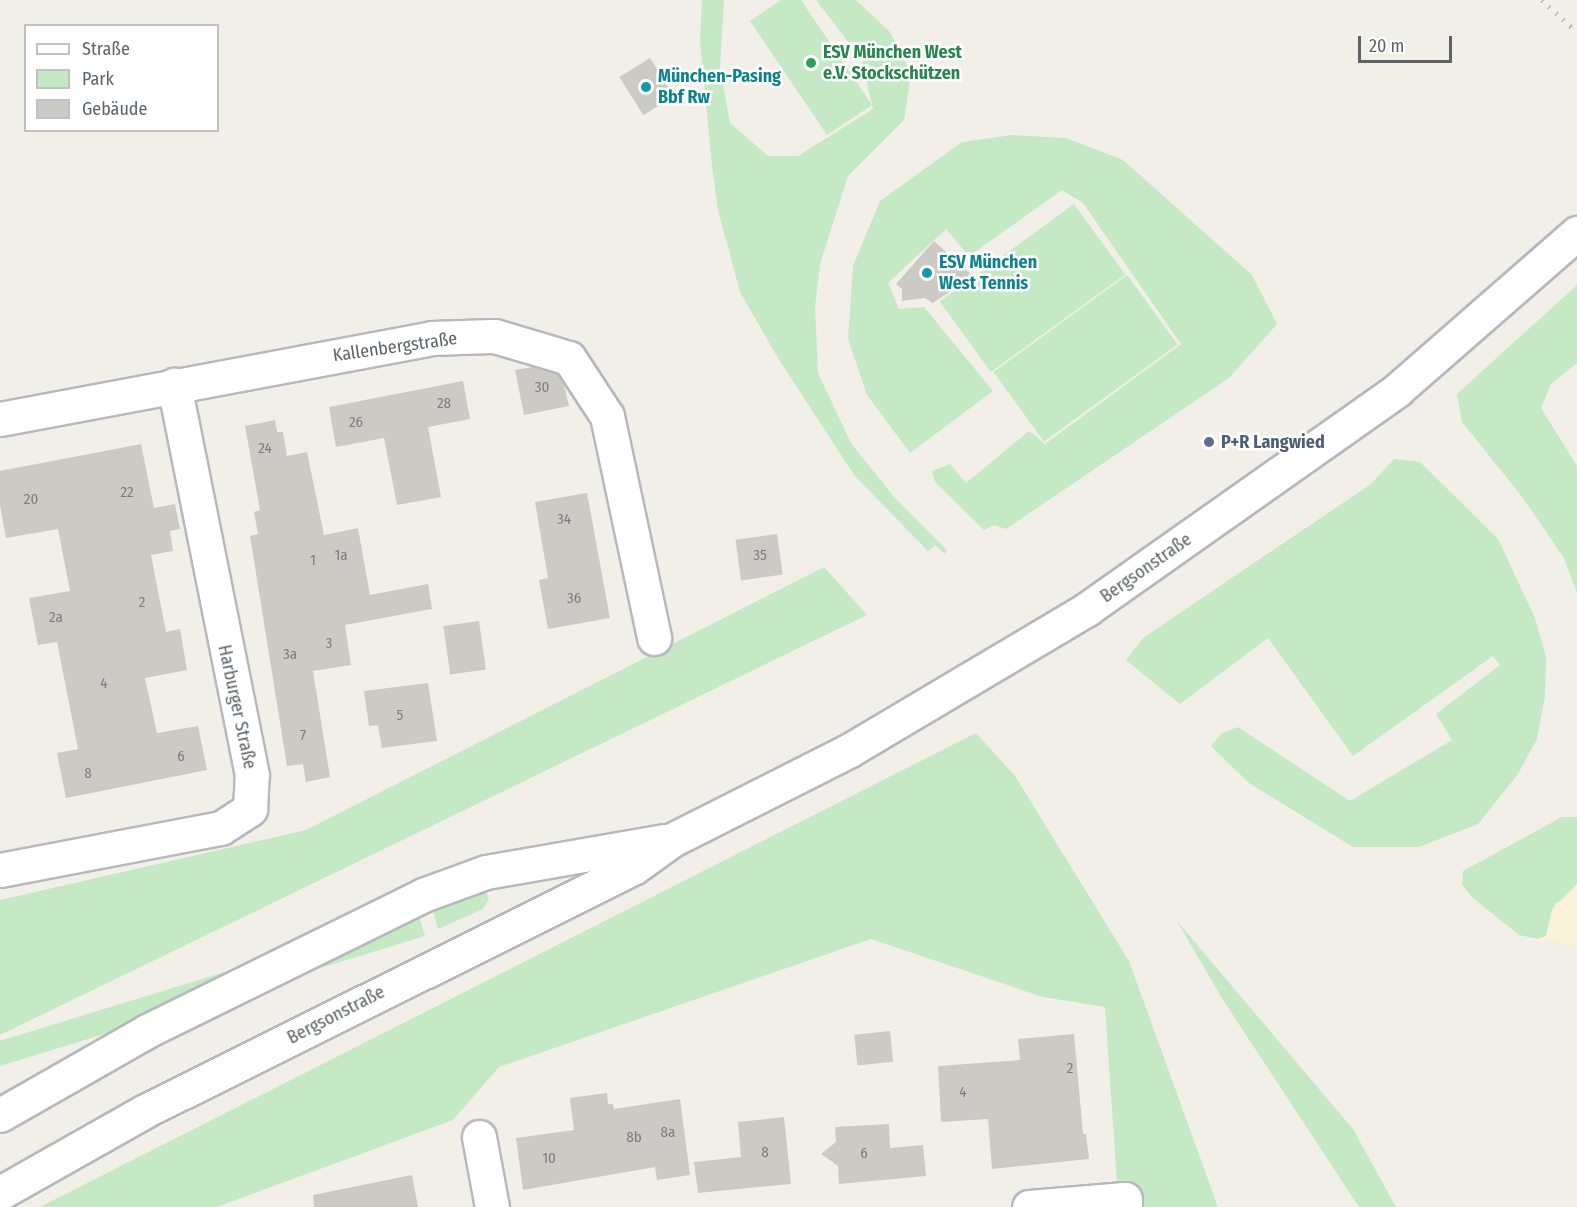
<!DOCTYPE html>
<html>
<head>
<meta charset="utf-8">
<style>
  body { margin:0 }
  #map { position:relative; width:1577px; height:1207px; overflow:hidden; background:#f1efe8; font-family:"Fira Sans Condensed",sans-serif }
  div>[style] { position:absolute }
  .green>* { inset:0; background:#c5e8c5; transform-origin:0 0 }
  .sand>* { inset:0; background:#fbf3d9 }
  .building>* { inset:0; background:#cccac5; transform-origin:0 0 }
  .roads { filter:drop-shadow(2px 0 #b5b8bc) drop-shadow(-2px 0 #b5b8bc) drop-shadow(0 2px #b5b8bc) drop-shadow(0 -2px #b5b8bc) }
  .minor>* { height:33px; margin:-16.5px; padding:0 16.5px; transform-origin:16.5px; border-radius:16.5px; background:#fff }
  .rail>* { height:4.5px; margin-top:-2.25px; transform-origin:0; background:repeating-linear-gradient(90deg,#b6b7b8 0 1.5px,transparent 0 9.5px) }
  .dots>* { width:16px; height:16px; translate:-50% -50%; box-sizing:border-box; border:3px solid #fff; border-radius:50% }
  span { translate:-50% -50%; white-space:nowrap; text-align:center; line-height:1.15; -webkit-text-stroke:5px #fff; paint-order:stroke }
  .number-label { font-size:15px; color:#7a7d7f }
  .number-label span { -webkit-text-stroke-width:0 }
  .leisure-label { font-size:18px; color:#27864d; font-weight:700 }
  .left { translate:0 -50%; text-align:left }
  .culture-label { font-size:18px; color:#0d838f; font-weight:700 }
  .street-label { font-size:18px; color:#5f6368 }
  .service-label { font-size:18px; color:#4e5e75; font-weight:700 }
  .legend { position:absolute; left:24px; top:24px; width:195px; height:108px; box-sizing:border-box; background:#fff; border:2px solid #bfc1c3; margin:0; padding:8px 10px; list-style:none; font-size:18px; color:#5f6368 }
  .legend li { display:flex; align-items:center; gap:12px; height:30px }
  .legend b { width:30px; border:2px solid #bfc1c3 }
  .scale { position:absolute; left:1358px; top:36px; width:94px; height:27px; box-sizing:border-box; border:3px solid #5f6368; border-top:0; padding-left:8px; font-size:18px; line-height:21px; white-space:nowrap; color:#5f6368; -webkit-text-stroke:4px #fff; paint-order:stroke }
</style>
</head>
<body>
<div id="map">
  <div class="green">
    <div style="clip-path:polygon(702px 0,724px 0,720px 68px,730px 123px,768px 156px,798px 156px,873px 109px,862px 60px,816px 0,856px 0,890px 32px,911px 74px,904px 120px,848px 176px,820px 264px,815px 306px,818px 373px,851px 443px,894px 497px,947px 550px,945px 554px,935px 545px,928px 551px,854px 475px,778px 358px,740px 292px,718px 210px,712px 166px,700px 40px)"></div>
    <div style="clip-path:polygon(781px 0,801px 0,872px 105px,827px 135px,750px 21px)"></div>
    <div style="clip-path:polygon(1013px 135px,1066px 138px,1123px 160px,1252px 275px,1277px 324px,1229px 378px,1006px 529px,994px 525px,984px 530px,935px 482px,932px 471px,950px 464px,966px 483px,1029px 431px,1045px 444px,1181px 344px,1083px 203px,1062px 190px,969px 256px,946px 229px,888px 283px,899px 309px,924px 307px,993px 391px,910px 453px,867px 395px,848px 339px,853px 266px,880px 201px,962px 142px)"></div>
    <div style="left:1074px;top:204px;width:87px;height:166px;rotate:54deg"></div>
    <div style="left:1127px;top:275px;width:86px;height:165px;rotate:54deg"></div>
    <div style="clip-path:polygon(1577px 285px,1577px 363px,1551px 384px,1541px 408px,1577px 466px,1577px 593px,1564px 558px,1523px 498px,1462px 422px,1457px 394px)"></div>
    <div style="clip-path:polygon(1394px 459px,1420px 462px,1498px 539px,1535px 618px,1546px 657px,1545px 696px,1537px 739px,1518px 774px,1478px 824px,1419px 847px,1353px 847px,1249px 783px,1211px 746px,1222px 733px,1238px 727px,1350px 801px,1452px 740px,1436px 714px,1500px 665px,1493px 656px,1353px 756px,1268px 638px,1180px 704px,1126px 660px,1143px 638px,1371px 484px)"></div>
    <div style="clip-path:polygon(824px 567px,867px 615px,0 1035px,0 900px,306px 830px)"></div>
    <div style="clip-path:polygon(976px 733px,1015px 776px,1129px 961px,1218px 1207px,1140px 1207px,1138px 1183px,1117px 1183px,1105px 1007px,1043px 997px,871px 939px,499px 1067px,453px 1120px,217px 1207px,40px 1207px)"></div>
    <div style="clip-path:polygon(1562px 817px,1577px 817px,1577px 884px,1552px 909px,1546px 936px,1538px 939px,1519px 935px,1473px 898px,1462px 885px,1463px 871px)"></div>
    <div style="clip-path:polygon(484px 889px,489px 899px,483px 909px,438px 929px,432px 907px)"></div>
    <div style="left:418px;top:913px;width:24px;height:473px;rotate:73deg"></div>
    <div style="clip-path:polygon(1177px 921px,1353px 1129px,1396px 1207px,1359px 1207px,1223px 1000px)"></div>
  </div>
  <div class="sand">
    <div style="clip-path:polygon(1577px 884px,1577px 946px,1538px 939px,1546px 936px,1556px 903px,1564px 900px)"></div>
  </div>
  <div class="building">
    <div style="left:650px;top:58px;width:45px;height:36px;rotate:58deg"></div>
    <div style="clip-path:polygon(934px 241px,973px 276px,933px 303px,925px 298px,902px 301px,902px 289px,896px 284px)"></div>
    <div style="clip-path:polygon(532px 367px,557px 374px,564px 385px,569px 406px,524px 415px,515px 370px)"></div>
    <div style="clip-path:polygon(463px 381px,470px 419px,428px 427px,441px 497px,397px 505px,384px 438px,336px 447px,329px 407px)"></div>
    <div style="clip-path:polygon(275px 420px,277px 432px,283px 432px,287px 456px,307px 452px,324px 535px,358px 528px,370px 595px,428px 584px,432px 609px,345px 625px,351px 665px,313px 671px,330px 777px,306px 782px,303px 764px,287px 766px,250px 536px,258px 534px,254px 512px,260px 510px,245px 426px)"></div>
    <div style="clip-path:polygon(141px 444px,154px 508px,175px 504px,180px 529px,170px 531px,173px 551px,151px 555px,166px 632px,180px 629px,187px 670px,145px 678px,157px 733px,198px 726px,207px 770px,66px 798px,57px 753px,78px 749px,57px 642px,38px 645px,29px 598px,70px 591px,58px 529px,6px 538px,0 505px,0 471px)"></div>
    <div style="clip-path:polygon(587px 493px,610px 618px,548px 629px,539px 580px,548px 578px,535px 502px)"></div>
    <div style="left:777px;top:534px;width:41px;height:42px;rotate:82deg"></div>
    <div style="left:479px;top:621px;width:49px;height:36px;rotate:82deg"></div>
    <div style="clip-path:polygon(428px 683px,437px 741px,382px 748px,378px 725px,369px 726px,364px 691px)"></div>
    <div style="left:890px;top:1031px;width:31px;height:36px;rotate:84deg"></div>
    <div style="clip-path:polygon(1074px 1034px,1083px 1134px,1086px 1134px,1089px 1159px,992px 1169px,988px 1119px,941px 1122px,938px 1066px,1020px 1060px,1018px 1039px)"></div>
    <div style="clip-path:polygon(607px 1093px,608px 1104px,613px 1104px,614px 1109px,680px 1099px,690px 1175px,657px 1180px,655px 1167px,523px 1190px,516px 1138px,574px 1130px,570px 1098px)"></div>
    <div style="clip-path:polygon(784px 1117px,791px 1184px,698px 1193px,694px 1162px,741px 1157px,738px 1122px)"></div>
    <div style="clip-path:polygon(889px 1124px,890px 1148px,923px 1145px,926px 1176px,839px 1184px,838px 1166px,821px 1154px,836px 1142px,835px 1127px)"></div>
    <div style="clip-path:polygon(412px 1175px,418px 1207px,314px 1207px,313px 1195px)"></div>
  </div>
  <div class="roads">
    <div class="minor">
      <div style="left:0;top:419px;width:439px;rotate:-10.6deg"></div>
      <div style="left:431px;top:338px;width:64px;rotate:-1.8deg"></div>
      <div style="left:495px;top:336px;width:77px;rotate:16.6deg"></div>
      <div style="left:569px;top:358px;width:69px;rotate:56.8deg"></div>
      <div style="left:607px;top:416px;width:227px;rotate:78deg"></div>
      <div style="left:0;top:870px;width:225px;rotate:-10.8deg"></div>
      <div style="left:221px;top:828px;width:35px;rotate:-33deg"></div>
      <div style="left:250px;top:809px;width:34px;rotate:-87deg"></div>
      <div style="left:252px;top:775px;width:398px;rotate:-101.3deg"></div>
      <div style="left:0;top:1115px;width:169px;rotate:-29.7deg"></div>
      <div style="left:147px;top:1031px;width:308px;rotate:-26.2deg"></div>
      <div style="left:423px;top:895px;width:67px;rotate:-20.1deg"></div>
      <div style="left:486px;top:872px;width:181px;rotate:-9.9deg"></div>
      <div style="left:479px;top:1137px;width:71px;rotate:79.5deg"></div>
      <div style="left:0;top:1193px;width:167px;rotate:-29.5deg"></div>
      <div style="left:145px;top:1111px;width:545px;rotate:-26.47deg"></div>
      <div style="left:633px;top:868px;width:48px;rotate:-35.7deg"></div>
      <div style="left:672px;top:840px;width:199px;rotate:-26.8deg"></div>
      <div style="left:850px;top:750px;width:276px;rotate:-30.7deg"></div>
      <div style="left:1087px;top:609px;width:380px;rotate:-35.2deg"></div>
      <div style="left:1397px;top:390px;width:239px;rotate:-41.1deg"></div>
      <div style="left:1029px;top:1207px;width:96px;rotate:-4.8deg"></div>
      <div style="left:1125px;top:1199px;width:8px;rotate:90deg"></div>
    </div>
  </div>
  <div class="rail">
    <div style="left:1542px;top:0;width:47px;rotate:42.4deg"></div>
  </div>
  <div class="dots">
    <div style="left:811px;top:63px;background:#2e9e5b"></div>
    <div style="left:646px;top:87px;background:#0f9aa8"></div>
    <div style="left:927px;top:273px;background:#0f9aa8"></div>
    <div style="left:1209px;top:442px;background:#5c6f8a"></div>
  </div>
  <div class="number-label">
    <span style="left:542px;top:388px">30</span>
    <span style="left:444px;top:404px">28</span>
    <span style="left:356px;top:423px">26</span>
    <span style="left:265px;top:449px">24</span>
    <span style="left:127px;top:493px">22</span>
    <span style="left:31px;top:500px">20</span>
    <span style="left:564px;top:520px">34</span>
    <span style="left:341px;top:556px">1a</span>
    <span style="left:760px;top:556px">35</span>
    <span style="left:313px;top:561px">1</span>
    <span style="left:574px;top:599px">36</span>
    <span style="left:142px;top:603px">2</span>
    <span style="left:56px;top:618px">2a</span>
    <span style="left:329px;top:644px">3</span>
    <span style="left:290px;top:655px">3a</span>
    <span style="left:104px;top:684px">4</span>
    <span style="left:400px;top:716px">5</span>
    <span style="left:303px;top:736px">7</span>
    <span style="left:181px;top:757px">6</span>
    <span style="left:88px;top:774px">8</span>
    <span style="left:1070px;top:1069px">2</span>
    <span style="left:963px;top:1093px">4</span>
    <span style="left:668px;top:1133px">8a</span>
    <span style="left:634px;top:1138px">8b</span>
    <span style="left:765px;top:1153px">8</span>
    <span style="left:864px;top:1154px">6</span>
    <span style="left:549px;top:1159px">10</span>
  </div>
  <div class="leisure-label">
    <span class="left" style="left:823px;top:63px">ESV München West<br>e.V. Stockschützen</span>
  </div>
  <div class="culture-label">
    <span class="left" style="left:658px;top:87px">München-Pasing<br>Bbf Rw</span>
    <span class="left" style="left:939px;top:273px">ESV München<br>West Tennis</span>
  </div>
  <div class="street-label">
    <span style="left:395px;top:347px;rotate:-8deg">Kallenbergstraße</span>
    <span style="left:1146px;top:568px;rotate:-35deg">Bergsonstraße</span>
    <span style="left:237px;top:707px;rotate:78deg">Harburger Straße</span>
    <span style="left:336px;top:1015px;rotate:-27deg">Bergsonstraße</span>
  </div>
  <div class="service-label">
    <span class="left" style="left:1221px;top:442px">P+R Langwied</span>
  </div>
  <ul class="legend">
  <li><b style="height:8px;background:#fff"></b>Straße</li>
  <li><b style="height:16px;background:#c5e8c5"></b>Park</li>
  <li><b style="height:16px;background:#cccac5"></b>Gebäude</li>
  </ul>
  <div class="scale">20 m</div>
</div>
</body>
</html>
